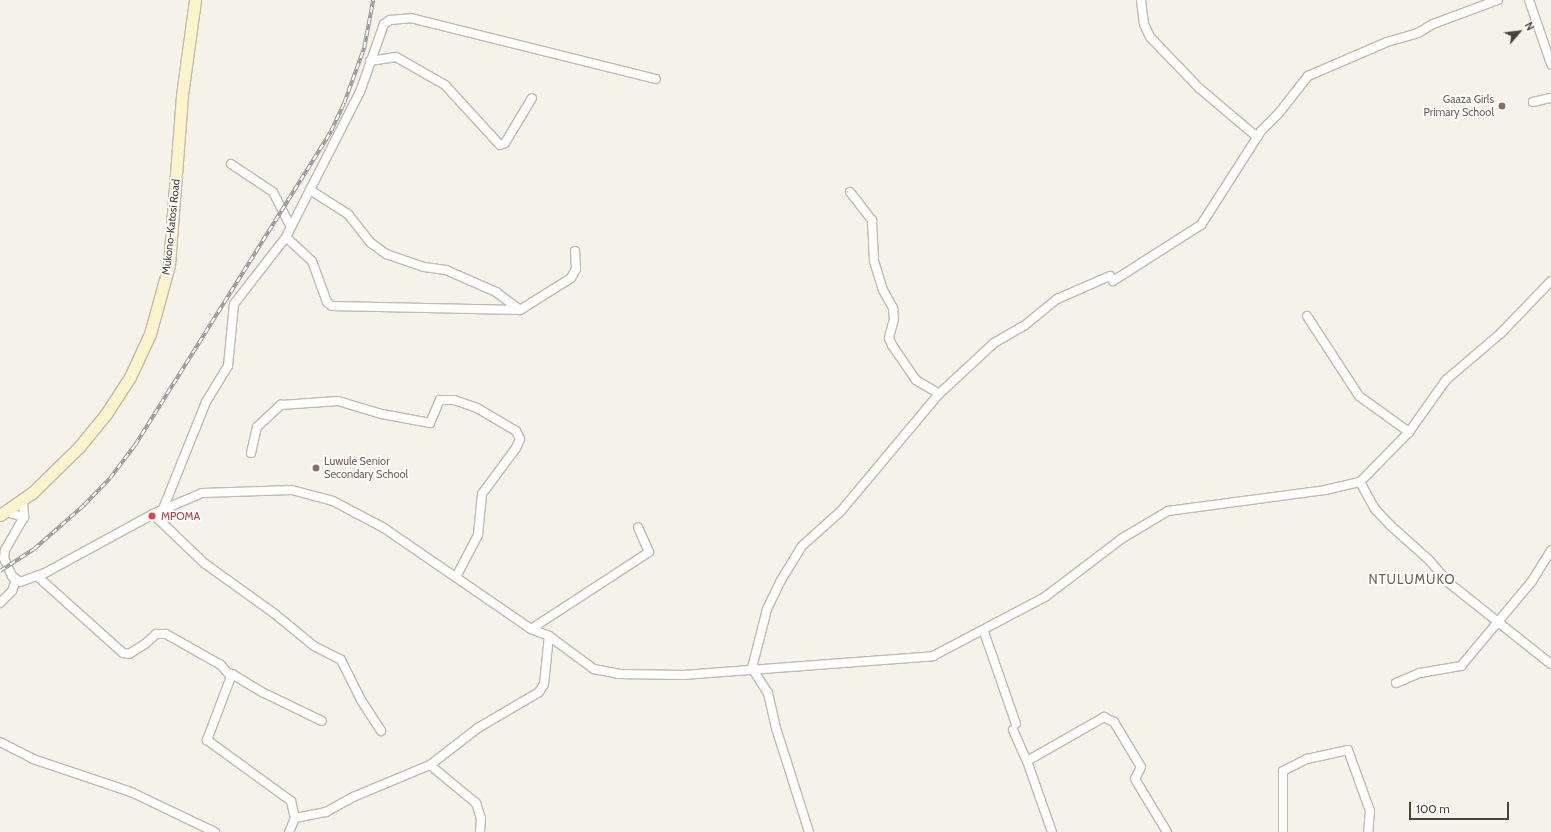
<!DOCTYPE html>
<html>
<head>
<meta charset="utf-8">
<style>
  body { margin:0 }
  #map { position:relative; width:1551px; height:832px; overflow:hidden; background:#f5f2ea; font-family:Cabin,sans-serif }
  div>[style] { position:absolute }
  .roads { filter:drop-shadow(1px 0 #c0bbad) drop-shadow(-1px 0 #c0bbad) drop-shadow(0 1px #c0bbad) drop-shadow(0 -1px #c0bbad) }
  .minor>* { height:8px; margin:-4px; padding:0 4px; transform-origin:4px; border-radius:4px; background:#fff }
  .secondary>* { height:11px; margin:-5.5px; padding:0 5.5px; transform-origin:5.5px; border-radius:5.5px; background:#fdf4cb }
  .rail>* { height:3.5px; margin-top:-1.75px; transform-origin:0; background:repeating-linear-gradient(90deg,#fff 0 6px,#989898 0 12px); box-sizing:border-box; border-block:1px solid #989898 }
  .dots>* { width:11px; height:11px; translate:-50% -50%; box-sizing:border-box; border:2px solid #fff; border-radius:50% }
  span { translate:-50% -50%; white-space:nowrap; text-align:center; line-height:1.15; -webkit-text-stroke:3.5px #fff; paint-order:stroke }
  .education-label { font-size:11px; color:#785e54 }
  .right { translate:-100% -50%; text-align:right }
  .left { translate:0 -50%; text-align:left }
  .street-label { font-size:11px; color:#494338 }
  .health-label { font-size:11px; color:#be3a42 }
  .quarter-label { font-size:13px; color:#6b6250; letter-spacing:1px }
  .north { position:absolute; left:1499px; top:12px; width:40px; height:40px; -webkit-text-stroke:3px #fff; paint-order:stroke; rotate:62deg; font-size:11px; font-weight:700; line-height:16px; text-align:center; color:#494338 }
  .north::after { content:''; display:block; margin:auto; width:14px; height:18px; background:#494338; clip-path:polygon(50% 0,100% 100%,50% 72%,0 100%) }
  .scale { position:absolute; left:1409px; top:802px; width:100px; height:18px; box-sizing:border-box; border:2px solid #494338; border-top:0; padding-left:5px; font-size:12px; line-height:14px; white-space:nowrap; color:#494338; -webkit-text-stroke:3px #fff; paint-order:stroke }
</style>
</head>
<body>
<div id="map">
  <div class="roads">
    <div class="minor">
      <div style="left:1141px;top:0;width:24px;rotate:83deg"></div>
      <div style="left:1144px;top:24px;width:14px;rotate:65deg"></div>
      <div style="left:1150px;top:37px;width:71px;rotate:46.1deg"></div>
      <div style="left:1199px;top:88px;width:76px;rotate:40.2deg"></div>
      <div style="left:1529px;top:0;width:68px;rotate:71deg"></div>
      <div style="left:370px;top:61px;width:26px;rotate:-9deg"></div>
      <div style="left:396px;top:57px;width:56px;rotate:29.7deg"></div>
      <div style="left:445px;top:85px;width:81px;rotate:47.5deg"></div>
      <div style="left:500px;top:145px;width:5px;rotate:-22deg"></div>
      <div style="left:505px;top:143px;width:52px;rotate:-59deg"></div>
      <div style="left:1533px;top:102px;width:18px;rotate:-13deg"></div>
      <div style="left:231px;top:164px;width:50px;rotate:33.7deg"></div>
      <div style="left:273px;top:192px;width:39px;rotate:63deg"></div>
      <div style="left:310px;top:190px;width:45px;rotate:32.3deg"></div>
      <div style="left:348px;top:214px;width:37px;rotate:52deg"></div>
      <div style="left:371px;top:243px;width:19px;rotate:36deg"></div>
      <div style="left:386px;top:254px;width:40px;rotate:18.9deg"></div>
      <div style="left:424px;top:267px;width:22px;rotate:8deg"></div>
      <div style="left:446px;top:270px;width:55px;rotate:23.7deg"></div>
      <div style="left:496px;top:292px;width:30px;rotate:37deg"></div>
      <div style="left:850px;top:192px;width:36px;rotate:52deg"></div>
      <div style="left:872px;top:220px;width:41px;rotate:87.2deg"></div>
      <div style="left:874px;top:261px;width:30px;rotate:73deg"></div>
      <div style="left:883px;top:290px;width:21px;rotate:61deg"></div>
      <div style="left:893px;top:308px;width:11px;rotate:85deg"></div>
      <div style="left:894px;top:319px;width:20px;rotate:105deg"></div>
      <div style="left:889px;top:338px;width:8px;rotate:67deg"></div>
      <div style="left:892px;top:345px;width:42px;rotate:55.6deg"></div>
      <div style="left:916px;top:380px;width:27px;rotate:31deg"></div>
      <div style="left:286px;top:237px;width:35px;rotate:43deg"></div>
      <div style="left:312px;top:261px;width:44px;rotate:69.9deg"></div>
      <div style="left:327px;top:302px;width:6px;rotate:39deg"></div>
      <div style="left:332px;top:306px;width:188px;rotate:1.2deg"></div>
      <div style="left:520px;top:310px;width:60px;rotate:-32.1deg"></div>
      <div style="left:571px;top:278px;width:10px;rotate:-61deg"></div>
      <div style="left:576px;top:269px;width:18px;rotate:-93deg"></div>
      <div style="left:1113px;top:281px;width:104px;rotate:-32.5deg"></div>
      <div style="left:1201px;top:225px;width:112px;rotate:-57.4deg"></div>
      <div style="left:1261px;top:131px;width:25px;rotate:-45deg"></div>
      <div style="left:1279px;top:113px;width:47px;rotate:-51.9deg"></div>
      <div style="left:1308px;top:76px;width:86px;rotate:-23.3deg"></div>
      <div style="left:1387px;top:42px;width:32px;rotate:-16deg"></div>
      <div style="left:1418px;top:33px;width:17px;rotate:-31deg"></div>
      <div style="left:1433px;top:24px;width:69px;rotate:-20.3deg"></div>
      <div style="left:1307px;top:316px;width:95px;rotate:57deg"></div>
      <div style="left:1359px;top:396px;width:62px;rotate:35.8deg"></div>
      <div style="left:251px;top:453px;width:27px;rotate:-77deg"></div>
      <div style="left:257px;top:427px;width:33px;rotate:-43deg"></div>
      <div style="left:281px;top:405px;width:57px;rotate:-4deg"></div>
      <div style="left:338px;top:401px;width:46px;rotate:16.5deg"></div>
      <div style="left:382px;top:414px;width:49px;rotate:10.6deg"></div>
      <div style="left:430px;top:423px;width:25px;rotate:-67deg"></div>
      <div style="left:440px;top:400px;width:14px"></div>
      <div style="left:454px;top:400px;width:24px;rotate:19deg"></div>
      <div style="left:477px;top:408px;width:45px;rotate:30.5deg"></div>
      <div style="left:516px;top:431px;width:9px;rotate:63deg"></div>
      <div style="left:520px;top:439px;width:10px;rotate:114deg"></div>
      <div style="left:516px;top:448px;width:57px;rotate:126.5deg"></div>
      <div style="left:482px;top:494px;width:41px;rotate:95.6deg"></div>
      <div style="left:478px;top:535px;width:47px;rotate:117.6deg"></div>
      <div style="left:1360px;top:482px;width:31px;rotate:61deg"></div>
      <div style="left:1375px;top:509px;width:22px;rotate:47deg"></div>
      <div style="left:1390px;top:525px;width:52px;rotate:41.9deg"></div>
      <div style="left:1429px;top:560px;width:30px;rotate:49deg"></div>
      <div style="left:1449px;top:583px;width:130px;rotate:38.5deg"></div>
      <div style="left:23px;top:501px;width:16px;rotate:86deg"></div>
      <div style="left:163px;top:509px;width:115px;rotate:-68.1deg"></div>
      <div style="left:206px;top:402px;width:42px;rotate:-58.6deg"></div>
      <div style="left:228px;top:366px;width:62px;rotate:-84.5deg"></div>
      <div style="left:234px;top:304px;width:85px;rotate:-52.2deg"></div>
      <div style="left:286px;top:237px;width:163px;rotate:-63deg"></div>
      <div style="left:360px;top:92px;width:72px;rotate:-70.6deg"></div>
      <div style="left:384px;top:24px;width:7px;rotate:-34deg"></div>
      <div style="left:390px;top:20px;width:21px;rotate:-5deg"></div>
      <div style="left:411px;top:18px;width:252px;rotate:14deg"></div>
      <div style="left:6px;top:512px;width:19px;rotate:16deg"></div>
      <div style="left:24px;top:517px;width:38px;rotate:120deg"></div>
      <div style="left:5px;top:550px;width:8px;rotate:97deg"></div>
      <div style="left:4px;top:558px;width:20px;rotate:66deg"></div>
      <div style="left:12px;top:576px;width:10px;rotate:37deg"></div>
      <div style="left:20px;top:582px;width:27px;rotate:-20deg"></div>
      <div style="left:45px;top:573px;width:123px;rotate:-28.6deg"></div>
      <div style="left:153px;top:514px;width:53px;rotate:-23.2deg"></div>
      <div style="left:202px;top:493px;width:90px;rotate:-1.9deg"></div>
      <div style="left:292px;top:490px;width:42px;rotate:15deg"></div>
      <div style="left:333px;top:501px;width:58px;rotate:27.9deg"></div>
      <div style="left:384px;top:528px;width:178px;rotate:34.5deg"></div>
      <div style="left:531px;top:629px;width:19px;rotate:21deg"></div>
      <div style="left:549px;top:636px;width:56px;rotate:36.3deg"></div>
      <div style="left:594px;top:669px;width:25px;rotate:11deg"></div>
      <div style="left:619px;top:674px;width:64px;rotate:0.9deg"></div>
      <div style="left:683px;top:675px;width:251px;rotate:-4.3deg"></div>
      <div style="left:933px;top:656px;width:127px;rotate:-27.8deg"></div>
      <div style="left:1045px;top:597px;width:96px;rotate:-37.3deg"></div>
      <div style="left:1121px;top:539px;width:55px;rotate:-30.8deg"></div>
      <div style="left:1168px;top:511px;width:158px;rotate:-7.6deg"></div>
      <div style="left:1325px;top:490px;width:36px;rotate:-13deg"></div>
      <div style="left:1360px;top:482px;width:70px;rotate:-45.6deg"></div>
      <div style="left:1409px;top:432px;width:64px;rotate:-54.6deg"></div>
      <div style="left:1446px;top:380px;width:72px;rotate:-40.5deg"></div>
      <div style="left:1501px;top:333px;width:72px;rotate:-46.1deg"></div>
      <div style="left:153px;top:514px;width:71px;rotate:43.9deg"></div>
      <div style="left:204px;top:563px;width:87px;rotate:35.7deg"></div>
      <div style="left:275px;top:614px;width:50px;rotate:39.4deg"></div>
      <div style="left:314px;top:646px;width:30px;rotate:27deg"></div>
      <div style="left:341px;top:660px;width:45px;rotate:63.4deg"></div>
      <div style="left:361px;top:700px;width:37px;rotate:57deg"></div>
      <div style="left:37px;top:576px;width:115px;rotate:41.8deg"></div>
      <div style="left:123px;top:653px;width:6px;rotate:9deg"></div>
      <div style="left:129px;top:654px;width:19px;rotate:-32deg"></div>
      <div style="left:145px;top:644px;width:15px;rotate:-42deg"></div>
      <div style="left:156px;top:634px;width:10px"></div>
      <div style="left:166px;top:634px;width:63px;rotate:29.4deg"></div>
      <div style="left:221px;top:665px;width:16px;rotate:50deg"></div>
      <div style="left:231px;top:677px;width:3px;rotate:-72deg"></div>
      <div style="left:232px;top:674px;width:37px;rotate:31deg"></div>
      <div style="left:264px;top:693px;width:64px;rotate:25.8deg"></div>
      <div style="left:0;top:603px;width:17px;rotate:-45deg"></div>
      <div style="left:12px;top:591px;width:12px;rotate:-70deg"></div>
      <div style="left:531px;top:629px;width:141px;rotate:-33.1deg"></div>
      <div style="left:649px;top:552px;width:27px;rotate:-114deg"></div>
      <div style="left:984px;top:632px;width:97px;rotate:70.8deg"></div>
      <div style="left:232px;top:674px;width:71px;rotate:110.7deg"></div>
      <div style="left:207px;top:740px;width:104px;rotate:36deg"></div>
      <div style="left:291px;top:801px;width:17px;rotate:77deg"></div>
      <div style="left:295px;top:818px;width:15px;rotate:113deg"></div>
      <div style="left:1396px;top:683px;width:26px;rotate:-23deg"></div>
      <div style="left:1420px;top:673px;width:42px;rotate:-9.7deg"></div>
      <div style="left:1461px;top:666px;width:111px;rotate:-50.1deg"></div>
      <div style="left:1532px;top:581px;width:36px;rotate:-58deg"></div>
      <div style="left:1013px;top:730px;width:34px;rotate:66deg"></div>
      <div style="left:1027px;top:761px;width:75px;rotate:70.6deg"></div>
      <div style="left:0;top:742px;width:37px;rotate:27deg"></div>
      <div style="left:33px;top:759px;width:103px;rotate:18.6deg"></div>
      <div style="left:131px;top:792px;width:93px;rotate:25.5deg"></div>
      <div style="left:1027px;top:761px;width:89px;rotate:-29.7deg"></div>
      <div style="left:1104px;top:717px;width:11px;rotate:27deg"></div>
      <div style="left:1114px;top:722px;width:52px;rotate:59deg"></div>
      <div style="left:1141px;top:767px;width:13px;rotate:117deg"></div>
      <div style="left:1135px;top:779px;width:62px;rotate:58.9deg"></div>
      <div style="left:430px;top:765px;width:60px;rotate:39.6deg"></div>
      <div style="left:476px;top:803px;width:16px;rotate:72deg"></div>
      <div style="left:481px;top:818px;width:14px;rotate:94deg"></div>
      <div style="left:295px;top:818px;width:32px;rotate:-11deg"></div>
      <div style="left:326px;top:812px;width:31px;rotate:-29deg"></div>
      <div style="left:353px;top:797px;width:83px;rotate:-22.6deg"></div>
      <div style="left:430px;top:765px;width:61px;rotate:-37.6deg"></div>
      <div style="left:478px;top:728px;width:71px;rotate:-30.5deg"></div>
      <div style="left:539px;top:692px;width:9px;rotate:-58deg"></div>
      <div style="left:544px;top:684px;width:48px;rotate:-84.1deg"></div>
      <div style="left:809px;top:832px;width:109px;rotate:-107.6deg"></div>
      <div style="left:776px;top:728px;width:36px;rotate:-103deg"></div>
      <div style="left:768px;top:693px;width:30px;rotate:-123deg"></div>
      <div style="left:752px;top:668px;width:61px;rotate:-75.7deg"></div>
      <div style="left:767px;top:609px;width:30px;rotate:-64deg"></div>
      <div style="left:780px;top:582px;width:42px;rotate:-58.6deg"></div>
      <div style="left:802px;top:546px;width:52px;rotate:-41.9deg"></div>
      <div style="left:841px;top:511px;width:153px;rotate:-50.1deg"></div>
      <div style="left:939px;top:394px;width:75px;rotate:-42.8deg"></div>
      <div style="left:994px;top:343px;width:34px;rotate:-30deg"></div>
      <div style="left:1024px;top:326px;width:43px;rotate:-39.3deg"></div>
      <div style="left:1057px;top:299px;width:58px;rotate:-23.5deg"></div>
      <div style="left:1283px;top:832px;width:61px;rotate:-90deg"></div>
      <div style="left:1283px;top:771px;width:27px;rotate:-27deg"></div>
      <div style="left:1307px;top:759px;width:42px;rotate:-12.4deg"></div>
      <div style="left:1348px;top:750px;width:65px;rotate:70.2deg"></div>
      <div style="left:1370px;top:811px;width:21px;rotate:95deg"></div>
    </div>
    <div class="secondary">
      <div style="left:0;top:515px;width:39px;rotate:-35deg"></div>
      <div style="left:32px;top:493px;width:66px;rotate:-44.4deg"></div>
      <div style="left:79px;top:447px;width:43px;rotate:-50.7deg"></div>
      <div style="left:106px;top:414px;width:44px;rotate:-57deg"></div>
      <div style="left:130px;top:377px;width:47px;rotate:-65.1deg"></div>
      <div style="left:150px;top:334px;width:72px;rotate:-74.6deg"></div>
      <div style="left:169px;top:265px;width:170px;rotate:-85.6deg"></div>
      <div style="left:182px;top:95px;width:96px;rotate:-82.2deg"></div>
    </div>
  </div>
  <div class="rail">
    <div style="left:0;top:571px;width:40px;rotate:-32.9deg"></div>
    <div style="left:34px;top:549px;width:67px;rotate:-41.3deg"></div>
    <div style="left:84px;top:505px;width:37px;rotate:-46deg"></div>
    <div style="left:110px;top:478px;width:41px;rotate:-52.9deg"></div>
    <div style="left:135px;top:445px;width:370px;rotate:-58deg"></div>
    <div style="left:331px;top:131px;width:31px;rotate:-65deg"></div>
    <div style="left:344px;top:103px;width:59px;rotate:-70deg"></div>
    <div style="left:364px;top:48px;width:49px;rotate:-79.4deg"></div>
  </div>
  <div class="dots">
    <div style="left:1502px;top:106px;background:#8d6e63"></div>
    <div style="left:316px;top:468px;background:#8d6e63"></div>
    <div style="left:152px;top:516px;background:#e0444e"></div>
  </div>
  <div class="education-label">
    <span class="right" style="left:1494px;top:106px">Gaaza Girls<br>Primary School</span>
    <span class="left" style="left:324px;top:468px">Luwule Senior<br>Secondary School</span>
  </div>
  <div class="street-label">
    <span style="left:171px;top:227px;rotate:-84deg">Mukono-Katosi Road</span>
  </div>
  <div class="health-label">
    <span class="left" style="left:161px;top:516px">MPOMA</span>
  </div>
  <div class="quarter-label">
    <span style="left:1412px;top:579px">NTULUMUKO</span>
  </div>
  <div class="north">N</div>
  <div class="scale">100 m</div>
</div>
</body>
</html>
